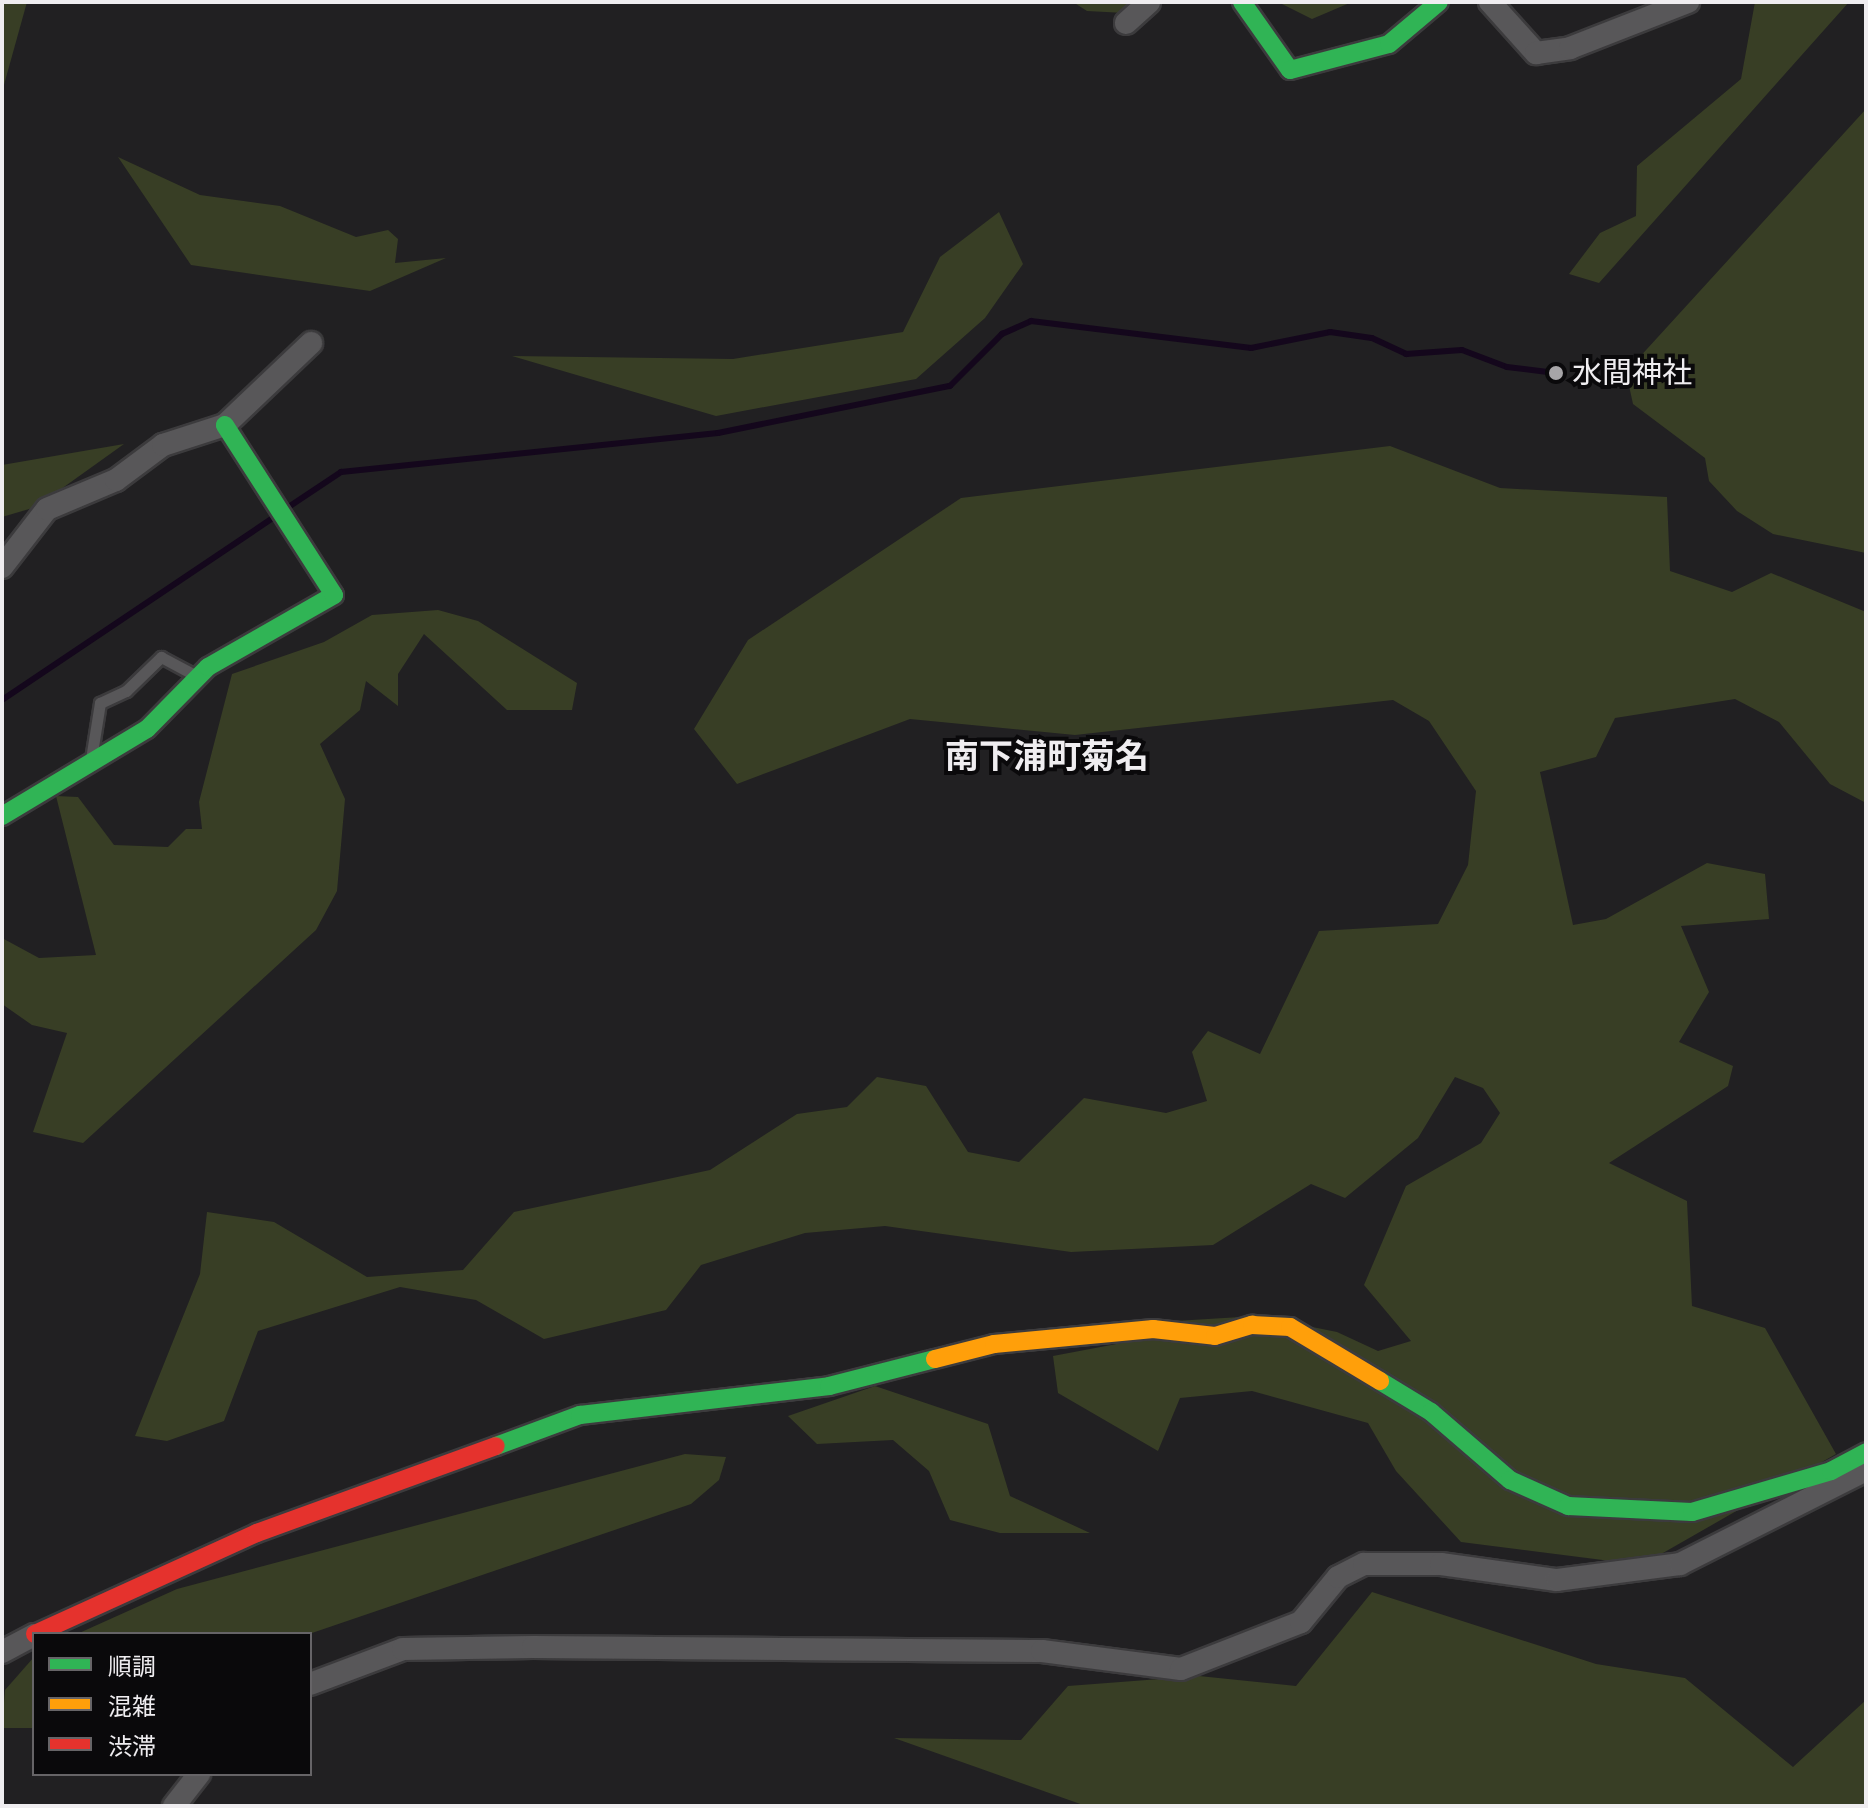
<!DOCTYPE html>
<html>
<head>
<meta charset="utf-8">
<style>
  body { margin:0 }
  #map { position:relative; width:1868px; height:1808px; overflow:hidden; background:#212022; font-family:"Space Grotesk","Noto Sans JP",sans-serif }
  div>[style] { position:absolute }
  .green>* { inset:0; background:#383e25 }
  .stream>* { height:6px; margin:-3px; padding:0 3px; transform-origin:3px; border-radius:3px; background:#14071c }
  .roads { filter:drop-shadow(2px 0 #3c3b3d) drop-shadow(-2px 0 #3c3b3d) drop-shadow(0 2px #3c3b3d) drop-shadow(0 -2px #3c3b3d) }
  .lane>* { height:11px; margin:-5.5px; padding:0 5.5px; transform-origin:5.5px; border-radius:5.5px; background:#585759 }
  .street>* { height:22px; margin:-11px; padding:0 11px; transform-origin:11px; border-radius:11px; background:#585759 }
  .fast>* { height:18px; margin:-9px; padding:0 9px; transform-origin:9px; border-radius:9px; background:#30b455 }
  .slow>* { height:18px; margin:-9px; padding:0 9px; transform-origin:9px; border-radius:9px; background:#ff9f0a }
  .jam>* { height:18px; margin:-9px; padding:0 9px; transform-origin:9px; border-radius:9px; background:#e5322d }
  .dots>* { width:22px; height:22px; translate:-50% -50%; box-sizing:border-box; border:4px solid #0a090b; border-radius:50% }
  span { translate:-50% -50%; white-space:nowrap; text-align:center; line-height:1.15; -webkit-text-stroke:8px #0a090b; paint-order:stroke }
  .poi-label { font-size:30px; color:#efedf0 }
  .left { translate:0 -50%; text-align:left }
  .quarter-label { font-size:34px; color:#efedf0; font-weight:700 }
  .frame { position:absolute; inset:0; border:4px solid #efedf0; pointer-events:none }
  .legend { position:absolute; left:32px; top:1632px; width:280px; height:144px; box-sizing:border-box; background:#0a090b; border:2px solid #666467; margin:0; padding:10px 14px; list-style:none; font-size:24px; color:#efedf0 }
  .legend li { display:flex; align-items:center; gap:16px; height:40px }
  .legend b { width:40px; border:2px solid #666467 }
</style>
</head>
<body>
<div id="map">
  <div class="green">
    <div style="clip-path:polygon(2px 2px,27px 2px,2px 92px)"></div>
    <div style="clip-path:polygon(1073px 2px,1140px 2px,1125px 13px,1087px 11px)"></div>
    <div style="clip-path:polygon(1278px 2px,1352px 2px,1312px 19px)"></div>
    <div style="clip-path:polygon(1755px 2px,1849px 2px,1599px 283px,1569px 274px,1600px 233px,1636px 216px,1637px 166px,1741px 79px)"></div>
    <div style="clip-path:polygon(1866px 109px,1866px 553px,1773px 534px,1737px 511px,1709px 481px,1705px 458px,1633px 404px,1626px 372px)"></div>
    <div style="clip-path:polygon(118px 157px,200px 195px,280px 206px,356px 237px,388px 230px,398px 239px,395px 263px,446px 258px,370px 291px,191px 265px)"></div>
    <div style="clip-path:polygon(999px 212px,1023px 264px,985px 318px,916px 379px,716px 416px,512px 356px,733px 359px,903px 332px,940px 257px)"></div>
    <div style="clip-path:polygon(124px 444px,36px 507px,2px 517px,2px 465px)"></div>
    <div style="clip-path:polygon(1390px 446px,1500px 488px,1667px 497px,1670px 571px,1732px 592px,1771px 573px,1866px 612px,1866px 803px,1830px 784px,1779px 722px,1735px 699px,1615px 718px,1596px 757px,1540px 772px,1573px 925px,1606px 919px,1707px 863px,1765px 874px,1769px 919px,1681px 926px,1709px 992px,1679px 1042px,1733px 1066px,1728px 1086px,1609px 1163px,1687px 1201px,1692px 1306px,1765px 1328px,1836px 1454px,1642px 1565px,1461px 1542px,1396px 1471px,1368px 1423px,1252px 1391px,1180px 1398px,1158px 1451px,1058px 1393px,1053px 1356px,1148px 1338px,1175px 1321px,1257px 1316px,1337px 1332px,1378px 1351px,1411px 1341px,1364px 1285px,1406px 1186px,1481px 1143px,1500px 1113px,1483px 1088px,1455px 1077px,1418px 1138px,1345px 1198px,1311px 1184px,1213px 1245px,1071px 1252px,885px 1226px,805px 1233px,701px 1265px,666px 1310px,544px 1339px,476px 1300px,400px 1287px,258px 1331px,224px 1421px,167px 1441px,135px 1436px,200px 1274px,207px 1212px,274px 1222px,367px 1277px,463px 1270px,514px 1212px,710px 1170px,797px 1114px,847px 1107px,877px 1077px,926px 1086px,968px 1152px,1019px 1162px,1084px 1098px,1166px 1113px,1207px 1101px,1192px 1052px,1208px 1031px,1260px 1054px,1319px 931px,1438px 924px,1468px 865px,1476px 791px,1429px 721px,1393px 700px,1075px 735px,910px 719px,737px 784px,694px 729px,748px 640px,961px 498px)"></div>
    <div style="clip-path:polygon(438px 610px,478px 621px,577px 683px,572px 710px,507px 710px,424px 634px,398px 674px,398px 706px,366px 681px,360px 710px,320px 744px,345px 799px,337px 891px,316px 930px,83px 1143px,33px 1132px,67px 1033px,32px 1025px,2px 1004px,2px 938px,39px 958px,96px 955px,56px 796px,78px 797px,114px 845px,168px 847px,186px 829px,202px 829px,199px 802px,232px 674px,324px 642px,372px 615px)"></div>
    <div style="clip-path:polygon(875px 1386px,988px 1424px,1010px 1496px,1090px 1533px,1000px 1533px,950px 1520px,929px 1471px,893px 1440px,817px 1444px,788px 1416px)"></div>
    <div style="clip-path:polygon(685px 1454px,726px 1457px,719px 1480px,691px 1504px,309px 1634px,77px 1634px,177px 1589px)"></div>
    <div style="clip-path:polygon(1372px 1592px,1596px 1664px,1685px 1678px,1793px 1767px,1866px 1700px,1866px 1806px,1086px 1806px,894px 1738px,1021px 1740px,1068px 1686px,1199px 1676px,1296px 1686px)"></div>
    <div style="clip-path:polygon(34px 1657px,34px 1728px,2px 1728px,5px 1690px)"></div>
  </div>
  <div class="stream">
    <div style="left:287px;top:508px;width:65px;rotate:-33.7deg"></div>
    <div style="left:341px;top:472px;width:379px;rotate:-5.9deg"></div>
    <div style="left:718px;top:433px;width:237px;rotate:-11.5deg"></div>
    <div style="left:950px;top:386px;width:74px;rotate:-45deg"></div>
    <div style="left:1002px;top:334px;width:32px;rotate:-24deg"></div>
    <div style="left:1031px;top:321px;width:222px;rotate:7deg"></div>
    <div style="left:1251px;top:348px;width:81px;rotate:-11.4deg"></div>
    <div style="left:1330px;top:332px;width:42px;rotate:8.1deg"></div>
    <div style="left:1372px;top:338px;width:38px;rotate:25deg"></div>
    <div style="left:1406px;top:354px;width:56px;rotate:-4.1deg"></div>
    <div style="left:1462px;top:350px;width:48px;rotate:20.7deg"></div>
    <div style="left:1507px;top:367px;width:49px;rotate:7deg"></div>
    <div style="left:2px;top:700px;width:328px;rotate:-33.9deg"></div>
  </div>
  <div class="roads">
    <div class="lane">
      <div style="left:91px;top:759px;width:57px;rotate:-80.9deg"></div>
      <div style="left:100px;top:703px;width:29px;rotate:-25deg"></div>
      <div style="left:126px;top:691px;width:49px;rotate:-44.2deg"></div>
      <div style="left:161px;top:657px;width:40px;rotate:28deg"></div>
    </div>
    <div class="street">
      <div style="left:1490px;top:2px;width:69px;rotate:48deg"></div>
      <div style="left:1536px;top:53px;width:34px;rotate:-8deg"></div>
      <div style="left:1570px;top:48px;width:127px;rotate:-21.3deg"></div>
      <div style="left:1126px;top:23px;width:31px;rotate:-42deg"></div>
      <div style="left:2px;top:567px;width:73px;rotate:-52.2deg"></div>
      <div style="left:47px;top:509px;width:75px;rotate:-22.8deg"></div>
      <div style="left:116px;top:480px;width:59px;rotate:-36.7deg"></div>
      <div style="left:163px;top:445px;width:65px;rotate:-17.9deg"></div>
      <div style="left:225px;top:425px;width:119px;rotate:-43.6deg"></div>
      <div style="left:2px;top:1652px;width:36px;rotate:-28deg"></div>
      <div style="left:310px;top:1684px;width:99px;rotate:-20.6deg"></div>
      <div style="left:403px;top:1649px;width:130px;rotate:-0.9deg"></div>
      <div style="left:533px;top:1647px;width:509px;rotate:0.45deg"></div>
      <div style="left:1042px;top:1651px;width:140px;rotate:7.4deg"></div>
      <div style="left:1181px;top:1669px;width:129px;rotate:-21.4deg"></div>
      <div style="left:1301px;top:1622px;width:58px;rotate:-50.6deg"></div>
      <div style="left:1338px;top:1577px;width:29px;rotate:-27deg"></div>
      <div style="left:1364px;top:1564px;width:77px"></div>
      <div style="left:1441px;top:1564px;width:117px;rotate:7.9deg"></div>
      <div style="left:1557px;top:1580px;width:124px;rotate:-7.4deg"></div>
      <div style="left:1680px;top:1564px;width:208px;rotate:-26.8deg"></div>
      <div style="left:174px;top:1806px;width:41px;rotate:-52deg"></div>
    </div>
    <div class="fast">
      <div style="left:1242px;top:2px;width:83px;rotate:54.8deg"></div>
      <div style="left:1290px;top:70px;width:102px;rotate:-14.7deg"></div>
      <div style="left:1389px;top:44px;width:65px;rotate:-40deg"></div>
      <div style="left:2px;top:816px;width:169px;rotate:-31deg"></div>
      <div style="left:147px;top:729px;width:87px;rotate:-45.5deg"></div>
      <div style="left:208px;top:667px;width:145px;rotate:-29.7deg"></div>
      <div style="left:334px;top:595px;width:202px;rotate:-122.7deg"></div>
      <div style="left:1380px;top:1381px;width:60px;rotate:31.3deg"></div>
      <div style="left:1431px;top:1412px;width:104px;rotate:40.7deg"></div>
      <div style="left:1510px;top:1480px;width:64px;rotate:24.1deg"></div>
      <div style="left:1568px;top:1506px;width:124px;rotate:2.8deg"></div>
      <div style="left:1692px;top:1512px;width:145px;rotate:-16.4deg"></div>
      <div style="left:1831px;top:1471px;width:40px;rotate:-28deg"></div>
      <div style="left:496px;top:1446px;width:90px;rotate:-20.3deg"></div>
      <div style="left:580px;top:1415px;width:251px;rotate:-6.6deg"></div>
      <div style="left:829px;top:1386px;width:109px;rotate:-14.3deg"></div>
    </div>
    <div class="slow">
      <div style="left:935px;top:1359px;width:61px;rotate:-14.3deg"></div>
      <div style="left:994px;top:1344px;width:160px;rotate:-5.4deg"></div>
      <div style="left:1153px;top:1329px;width:62px;rotate:6.4deg"></div>
      <div style="left:1215px;top:1336px;width:39px;rotate:-17deg"></div>
      <div style="left:1252px;top:1325px;width:38px;rotate:3deg"></div>
      <div style="left:1290px;top:1327px;width:105px;rotate:31deg"></div>
    </div>
    <div class="jam">
      <div style="left:35px;top:1634px;width:244px;rotate:-24.5deg"></div>
      <div style="left:257px;top:1533px;width:254px;rotate:-20deg"></div>
    </div>
  </div>
  <div class="dots">
    <div style="left:1556px;top:373px;background:#a7a5a8"></div>
  </div>
  <div class="poi-label">
    <span class="left" style="left:1572px;top:373px">水間神社</span>
  </div>
  <div class="quarter-label">
    <span style="left:1047px;top:757px">南下浦町菊名</span>
  </div>
  <div class="frame"></div>
  <ul class="legend">
  <li><b style="height:10px;background:#30b455"></b>順調</li>
  <li><b style="height:10px;background:#ff9f0a"></b>混雑</li>
  <li><b style="height:10px;background:#e5322d"></b>渋滞</li>
  </ul>
</div>
</body>
</html>
